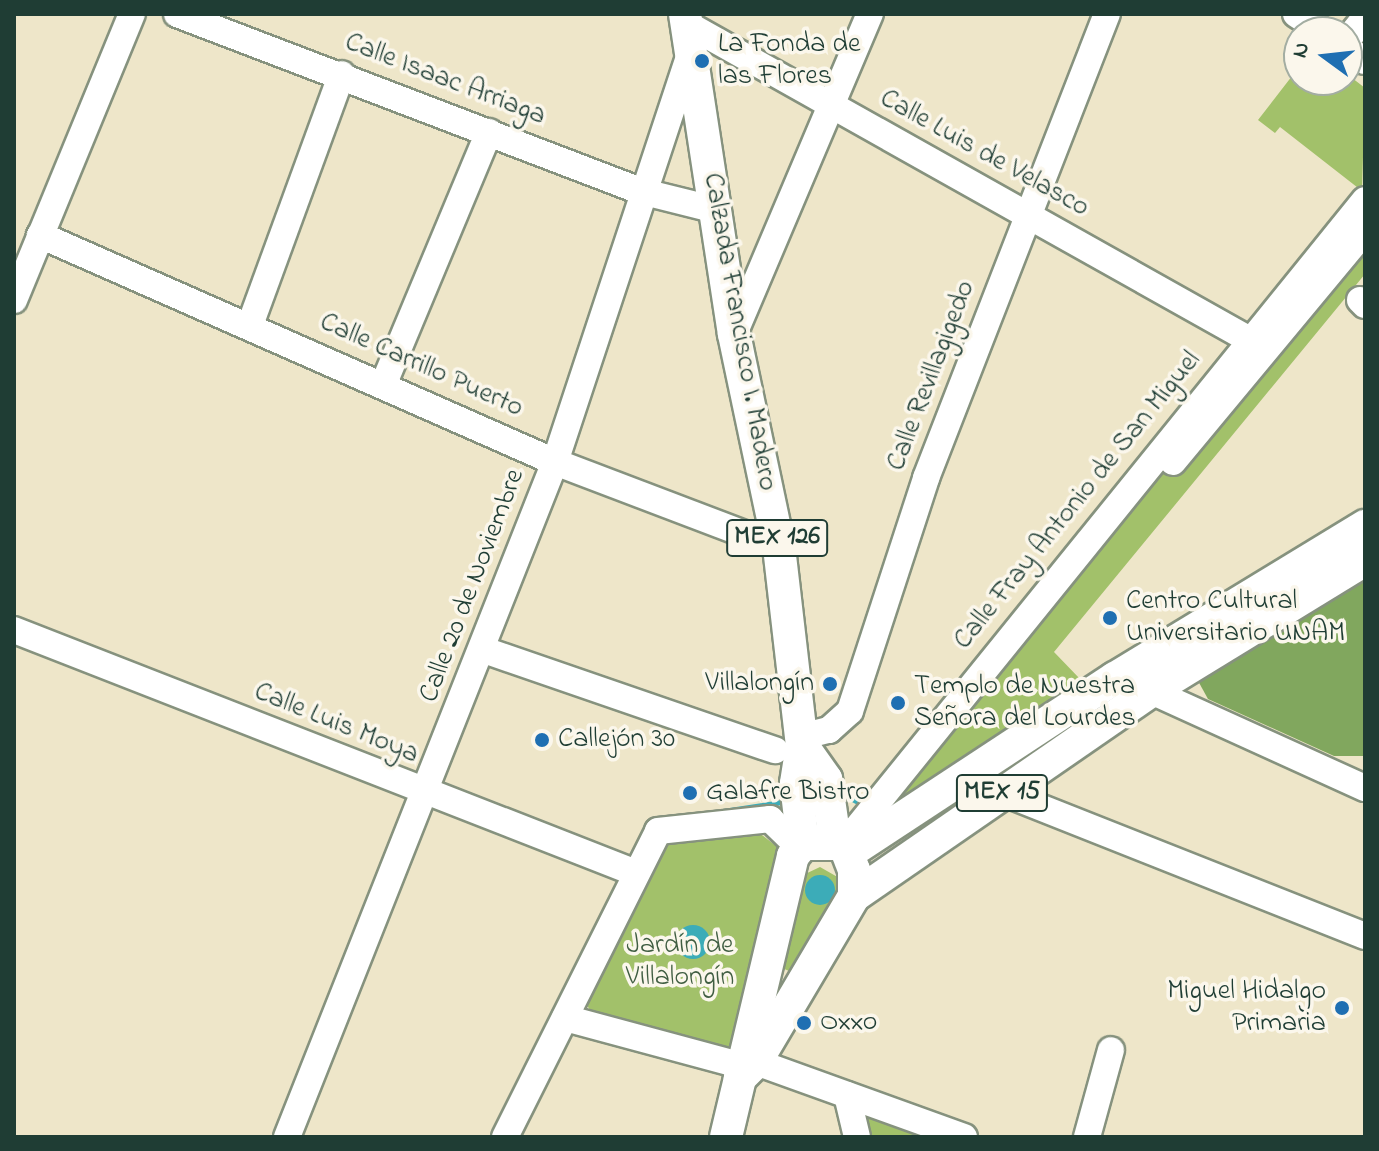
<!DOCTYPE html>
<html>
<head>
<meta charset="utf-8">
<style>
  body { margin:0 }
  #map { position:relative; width:1379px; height:1151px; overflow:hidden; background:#eee6c9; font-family:"Indie Flower",sans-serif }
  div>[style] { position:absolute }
  .green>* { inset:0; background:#a2c16a }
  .forest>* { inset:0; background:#81a75e }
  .water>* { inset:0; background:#3cacb8 }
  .round { border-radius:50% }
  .stream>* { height:5px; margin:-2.5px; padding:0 2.5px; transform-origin:2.5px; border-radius:2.5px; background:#3cacb8 }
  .roads { filter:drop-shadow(2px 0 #86927e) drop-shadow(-2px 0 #86927e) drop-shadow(0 2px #86927e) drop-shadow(0 -2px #86927e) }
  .minor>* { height:26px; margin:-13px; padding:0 13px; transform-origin:13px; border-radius:13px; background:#fff }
  .major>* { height:32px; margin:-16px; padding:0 16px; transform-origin:16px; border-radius:16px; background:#fff }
  .dots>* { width:22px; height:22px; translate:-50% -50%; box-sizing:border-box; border:4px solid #fbf7ec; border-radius:50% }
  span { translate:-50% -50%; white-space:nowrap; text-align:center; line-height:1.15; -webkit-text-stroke:7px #fbf7ec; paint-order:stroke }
  .shield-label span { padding:2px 6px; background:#fbf7ec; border:2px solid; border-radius:6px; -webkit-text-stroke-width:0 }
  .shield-label { font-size:26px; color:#1f3d34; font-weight:700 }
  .poi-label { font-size:28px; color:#1f3d34 }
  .left { translate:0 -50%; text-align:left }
  .right { translate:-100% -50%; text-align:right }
  .street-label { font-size:28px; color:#1f3d34 }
  .park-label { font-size:28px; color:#405e42 }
  .frame { position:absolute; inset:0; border:16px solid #1f3d34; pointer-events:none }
  .north { position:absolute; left:1283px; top:16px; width:80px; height:80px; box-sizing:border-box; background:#fbf7ec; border:2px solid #a3ada2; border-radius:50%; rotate:285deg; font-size:22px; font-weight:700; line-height:32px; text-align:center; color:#1f3d34 }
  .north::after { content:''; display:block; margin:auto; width:28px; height:36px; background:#1f6fb2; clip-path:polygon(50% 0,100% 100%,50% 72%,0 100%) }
</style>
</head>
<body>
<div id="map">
  <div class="green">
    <div style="clip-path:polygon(1299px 67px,1299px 80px,1347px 80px,1347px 74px,1365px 88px,1362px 191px,1280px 127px,1275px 133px,1258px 120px)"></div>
    <div style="clip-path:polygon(1365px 202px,1365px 274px,1054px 652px,1081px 680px,902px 809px,893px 810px,888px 795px)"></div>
    <div style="clip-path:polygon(758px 832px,780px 849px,733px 1053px,594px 1016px,582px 998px,659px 838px)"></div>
    <div style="clip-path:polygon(820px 867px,841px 879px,841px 899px,789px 971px,782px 968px,803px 875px)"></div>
    <div style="clip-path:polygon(860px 1111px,928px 1137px,866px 1137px)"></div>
  </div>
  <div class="forest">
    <div style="clip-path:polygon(1365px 577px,1365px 756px,1334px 756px,1208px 699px,1197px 679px)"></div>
  </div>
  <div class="water">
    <div class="round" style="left:805px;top:875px;width:30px;height:30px"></div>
    <div class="round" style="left:676px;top:925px;width:34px;height:34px"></div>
  </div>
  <div class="stream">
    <div style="left:841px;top:793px;width:26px;rotate:28deg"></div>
    <div style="left:723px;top:811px;width:66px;rotate:-8.7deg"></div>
  </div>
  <div class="roads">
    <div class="minor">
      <div style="left:177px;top:14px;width:500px;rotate:20.9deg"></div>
      <div style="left:644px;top:192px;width:74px;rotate:14deg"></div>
      <div style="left:1296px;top:14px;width:33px;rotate:33deg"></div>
      <div style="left:687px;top:24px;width:643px;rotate:29.31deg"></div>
      <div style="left:1347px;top:40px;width:28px;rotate:-51deg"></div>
      <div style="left:1347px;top:48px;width:22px;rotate:36deg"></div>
      <div style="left:40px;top:235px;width:563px;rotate:23.79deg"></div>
      <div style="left:555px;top:462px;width:240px;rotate:20.8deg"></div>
      <div style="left:14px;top:300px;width:309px;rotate:-67.6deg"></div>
      <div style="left:1360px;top:300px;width:7px;rotate:45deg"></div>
      <div style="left:250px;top:325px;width:267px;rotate:-69.9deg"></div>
      <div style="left:734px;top:334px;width:348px;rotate:-67deg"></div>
      <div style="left:384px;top:383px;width:272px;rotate:-67.3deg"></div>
      <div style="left:1173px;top:462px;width:300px;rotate:-50.3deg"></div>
      <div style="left:14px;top:630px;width:668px;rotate:21.34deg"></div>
      <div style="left:484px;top:650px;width:308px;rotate:19deg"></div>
      <div style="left:1151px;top:691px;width:235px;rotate:24.4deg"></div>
      <div style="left:800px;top:737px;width:30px;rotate:-14deg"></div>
      <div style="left:829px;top:730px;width:28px;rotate:-42deg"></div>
      <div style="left:850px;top:711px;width:245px;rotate:-71.9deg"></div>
      <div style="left:926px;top:478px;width:498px;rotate:-68.7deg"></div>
      <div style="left:1004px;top:793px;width:388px;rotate:21.6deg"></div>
      <div style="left:844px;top:844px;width:828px;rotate:-51.03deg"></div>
      <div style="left:565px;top:1018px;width:173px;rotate:15.1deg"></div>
      <div style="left:732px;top:1063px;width:24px;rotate:-2deg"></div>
      <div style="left:756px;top:1062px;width:221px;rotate:19.8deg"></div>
      <div style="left:847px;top:1095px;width:43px;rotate:76.6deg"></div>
      <div style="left:287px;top:1137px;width:726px;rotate:-68.35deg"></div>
      <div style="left:555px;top:462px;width:430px;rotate:-71.7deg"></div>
      <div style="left:505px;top:1137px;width:342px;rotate:-63.4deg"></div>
      <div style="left:658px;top:831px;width:113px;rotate:-6.1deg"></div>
      <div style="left:770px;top:819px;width:40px;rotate:44deg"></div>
      <div style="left:1087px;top:1137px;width:90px;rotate:-74.6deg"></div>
    </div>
    <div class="major">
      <div style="left:685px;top:14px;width:324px;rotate:81.3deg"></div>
      <div style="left:734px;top:334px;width:218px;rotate:78.1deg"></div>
      <div style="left:779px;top:547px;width:199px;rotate:83.4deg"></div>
      <div style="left:802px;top:745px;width:39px;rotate:99deg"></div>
      <div style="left:796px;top:784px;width:60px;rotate:83.3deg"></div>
      <div style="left:802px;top:745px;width:42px;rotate:54.8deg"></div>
      <div style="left:826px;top:779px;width:63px;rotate:81.7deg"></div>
      <div style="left:850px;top:852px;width:317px;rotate:-33.3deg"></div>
      <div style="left:1115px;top:678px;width:293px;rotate:-31.3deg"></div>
      <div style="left:854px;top:896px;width:361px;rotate:-34.6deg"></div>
      <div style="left:1151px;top:691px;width:251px;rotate:-31.5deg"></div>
      <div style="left:726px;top:1137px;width:289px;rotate:-76.6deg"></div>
      <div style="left:793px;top:856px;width:16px;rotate:-50deg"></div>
      <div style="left:803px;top:844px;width:41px"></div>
      <div style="left:844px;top:844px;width:28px;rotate:69deg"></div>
      <div style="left:854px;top:870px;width:26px;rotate:90deg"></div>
      <div style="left:854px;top:896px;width:193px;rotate:120.6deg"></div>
      <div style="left:756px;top:1062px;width:23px;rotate:135deg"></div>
    </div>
  </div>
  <div class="dots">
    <div style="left:702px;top:61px;background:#1f6fb2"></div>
    <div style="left:1110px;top:618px;background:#1f6fb2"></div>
    <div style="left:830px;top:684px;background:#1f6fb2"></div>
    <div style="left:898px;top:703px;background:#1f6fb2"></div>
    <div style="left:542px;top:740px;background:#1f6fb2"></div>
    <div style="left:690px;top:793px;background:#1f6fb2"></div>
    <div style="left:1342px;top:1008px;background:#1f6fb2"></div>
    <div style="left:804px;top:1023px;background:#1f6fb2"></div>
  </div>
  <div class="shield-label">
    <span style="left:777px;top:538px">MEX 126</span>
    <span style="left:1002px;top:793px">MEX 15</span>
  </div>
  <div class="poi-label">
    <span class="left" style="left:718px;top:61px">La Fonda de<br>las Flores</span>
    <span class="left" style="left:1126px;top:618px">Centro Cultural<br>Universitario UNAM</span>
    <span class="right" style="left:814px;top:684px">Villalongín</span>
    <span class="left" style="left:914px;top:703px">Templo de Nuestra<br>Señora del Lourdes</span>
    <span class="left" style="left:558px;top:740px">Callejón 30</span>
    <span class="left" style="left:706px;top:793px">Galafre Bistro</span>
    <span class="right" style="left:1326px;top:1008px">Miguel Hidalgo<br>Primaria</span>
    <span class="left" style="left:820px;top:1023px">Oxxo</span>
  </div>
  <div class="street-label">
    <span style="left:445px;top:80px;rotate:21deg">Calle Isaac Arriaga</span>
    <span style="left:984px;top:154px;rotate:29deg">Calle Luis de Velasco</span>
    <span style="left:739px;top:332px;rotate:80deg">Calzada Francisco I. Madero</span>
    <span style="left:421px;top:366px;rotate:24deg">Calle Carrillo Puerto</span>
    <span style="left:932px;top:376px;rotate:-69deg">Calle Revillagigedo</span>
    <span style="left:1078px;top:501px;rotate:-51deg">Calle Fray Antonio de San Miguel</span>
    <span style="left:473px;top:586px;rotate:-69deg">Calle 20 de Noviembre</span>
    <span style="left:336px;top:724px;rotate:22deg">Calle Luis Moya</span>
  </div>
  <div class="park-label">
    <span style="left:680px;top:962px">Jardín de<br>Villalongín</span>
  </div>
  <div class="frame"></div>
  <div class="north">N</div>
</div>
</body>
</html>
